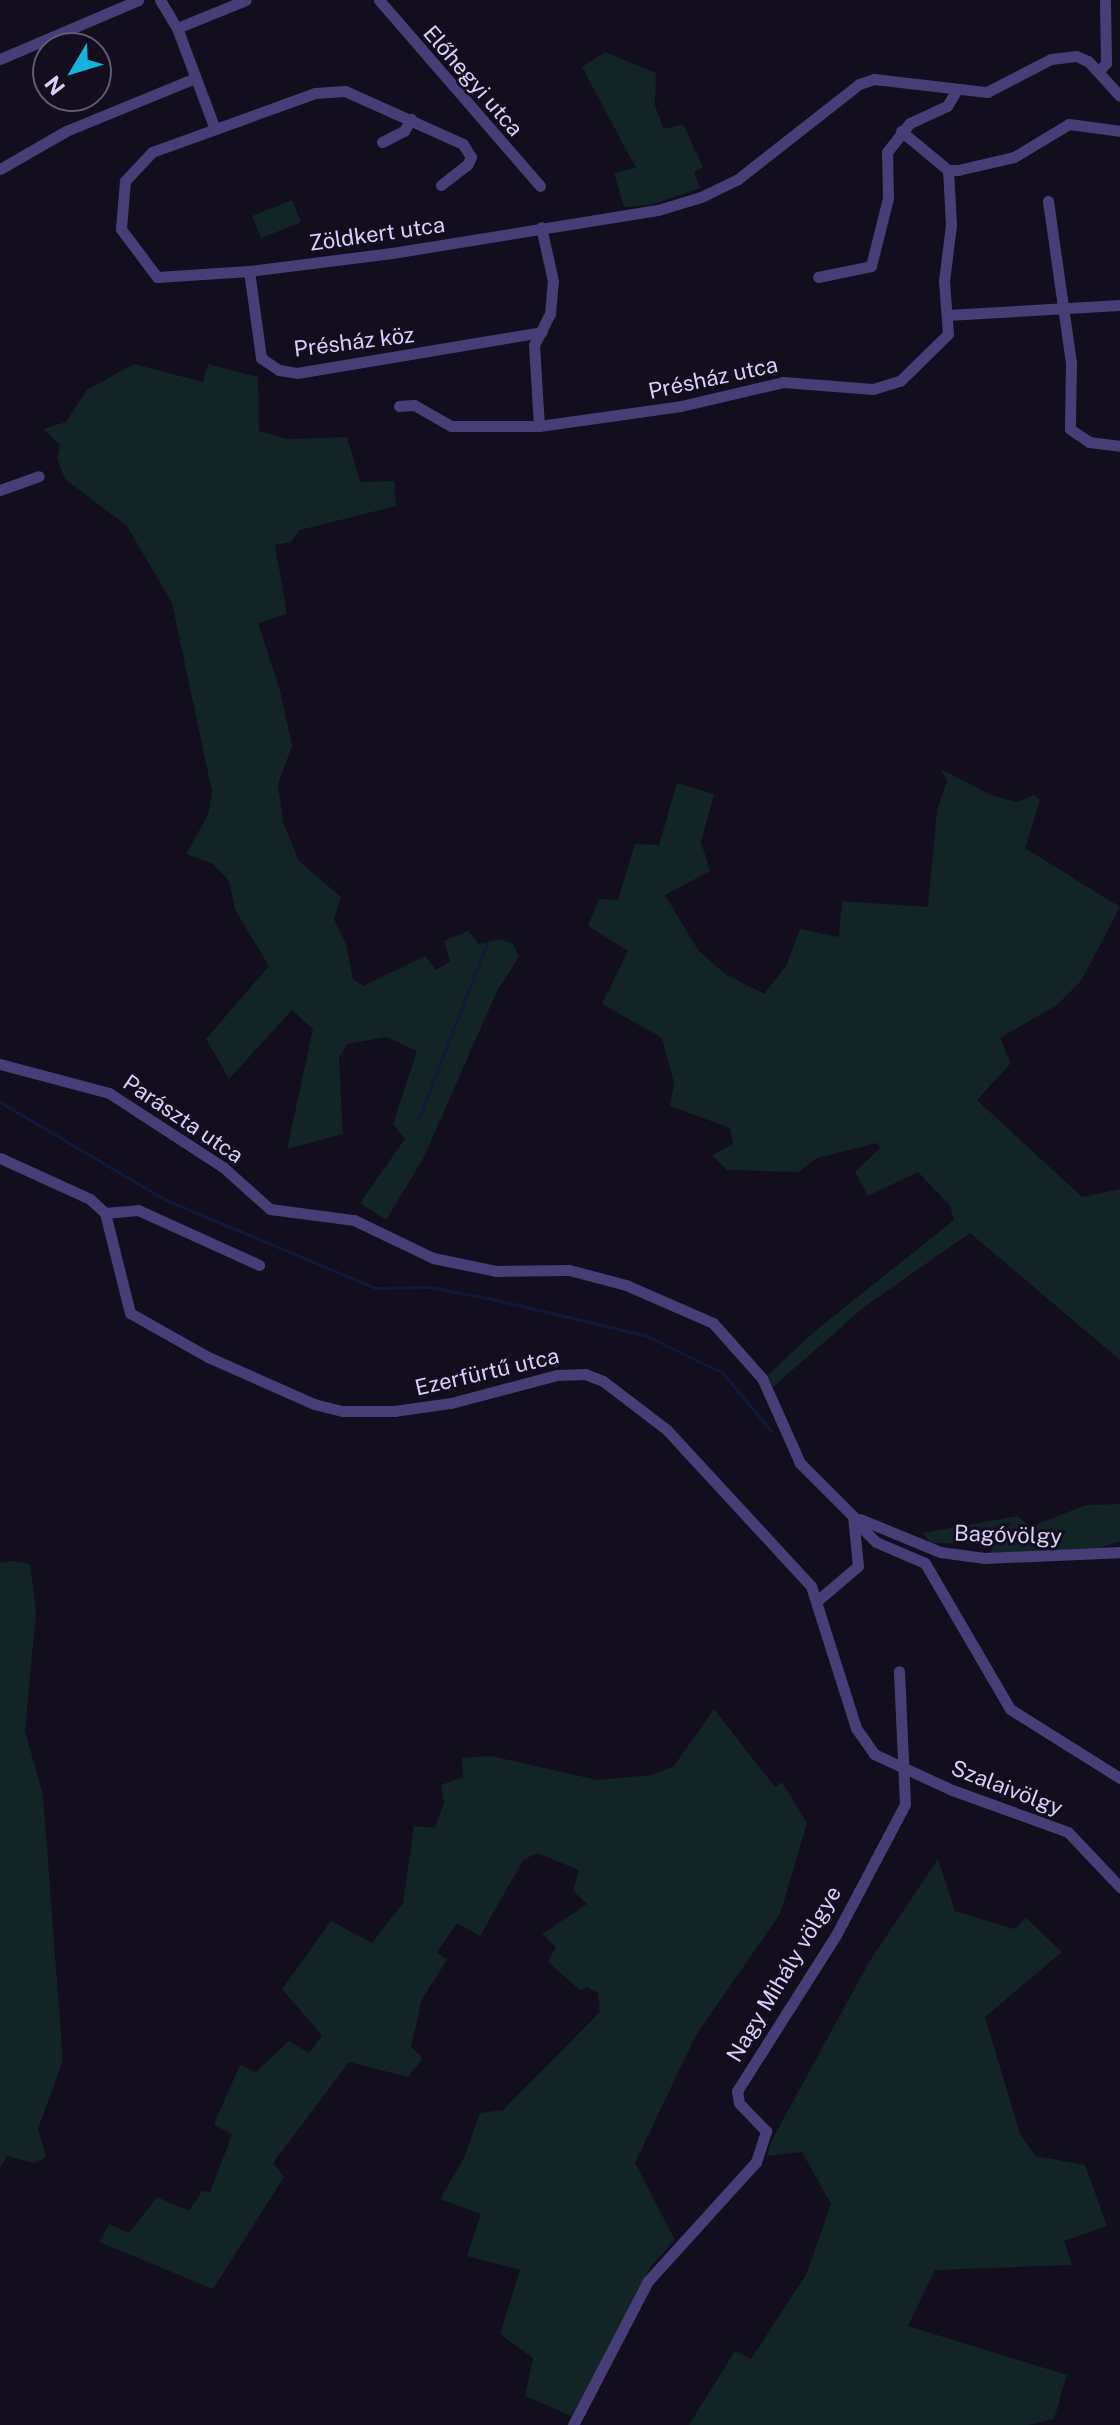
<!DOCTYPE html>
<html>
<head>
<meta charset="utf-8">
<style>
  body { margin:0 }
  #map { position:relative; width:1120px; height:2425px; overflow:hidden; background:#120e1d; font-family:"Public Sans",sans-serif }
  div>[style] { position:absolute }
  .green>* { inset:0; background:#122426; transform-origin:0 0 }
  .stream>* { height:3px; margin:-1.5px; padding:0 1.5px; transform-origin:1.5px; border-radius:1.5px; background:#0f1a3a }
  .street>* { height:11px; margin:-5.5px; padding:0 5.5px; transform-origin:5.5px; border-radius:5.5px; background:#473e77 }
  span { translate:-50% -50%; white-space:nowrap; text-align:center; line-height:1.15; -webkit-text-stroke:6px #120e1d; paint-order:stroke }
  .street-label { font-size:22px; color:#d9cffa }
  .north { position:absolute; left:32px; top:32px; width:80px; height:80px; box-sizing:border-box; background:#120e1d; border:2px solid #625b75; border-radius:50%; rotate:232deg; font-size:22px; font-weight:700; line-height:32px; text-align:center; color:#d9cffa }
  .north::after { content:''; display:block; margin:auto; width:28px; height:36px; background:#17b1dd; clip-path:polygon(50% 0,100% 100%,50% 72%,0 100%) }
</style>
</head>
<body>
<div id="map">
  <div class="green">
    <div style="clip-path:polygon(605px 52px,656px 73px,655px 106px,664px 129px,683px 124px,703px 167px,694px 172px,700px 188px,650px 205px,624px 207px,614px 173px,636px 168px,582px 67px)"></div>
    <div style="left:292px;top:200px;width:24px;height:43px;rotate:68deg"></div>
    <div style="clip-path:polygon(134px 364px,203px 382px,208px 364px,258px 377px,259px 431px,287px 439px,347px 437px,360px 482px,394px 481px,396px 506px,300px 530px,291px 542px,275px 545px,287px 614px,258px 623px,280px 690px,292px 746px,278px 784px,283px 822px,299px 861px,341px 897px,334px 919px,346px 944px,353px 979px,363px 986px,425px 956px,436px 970px,450px 961px,444px 941px,468px 931px,479px 944px,500px 939px,513px 944px,519px 957px,497px 991px,423px 1159px,386px 1220px,360px 1203px,405px 1139px,393px 1124px,417px 1051px,386px 1037px,347px 1044px,339px 1058px,343px 1134px,287px 1149px,313px 1029px,292px 1010px,229px 1079px,206px 1039px,269px 966px,235px 910px,229px 881px,213px 864px,186px 854px,208px 815px,212px 791px,172px 603px,127px 526px,65px 479px,57px 458px,60px 445px,43px 429px,66px 422px,87px 390px)"></div>
    <div style="clip-path:polygon(941px 769px,993px 796px,1017px 802px,1034px 795px,1040px 800px,1025px 848px,1120px 907px,1081px 981px,1057px 1005px,1000px 1038px,1011px 1063px,977px 1100px,1082px 1197px,1120px 1189px,1120px 1360px,970px 1233px,864px 1307px,773px 1387px,767px 1376px,815px 1331px,954px 1220px,950px 1205px,918px 1172px,868px 1196px,855px 1172px,880px 1148px,877px 1143px,817px 1158px,798px 1172px,727px 1170px,712px 1155px,733px 1144px,730px 1128px,670px 1106px,674px 1083px,662px 1038px,602px 1004px,628px 951px,588px 926px,599px 899px,618px 900px,635px 844px,659px 845px,677px 783px,714px 794px,701px 842px,710px 871px,665px 895px,698px 950px,725px 974px,764px 994px,786px 966px,800px 929px,839px 937px,842px 901px,928px 907px,937px 810px,947px 781px)"></div>
    <div style="clip-path:polygon(1120px 1504px,1120px 1541px,1093px 1550px,990px 1553px,993px 1544px,931px 1543px,922px 1533px,1018px 1516px,1030px 1527px,1086px 1505px)"></div>
    <div style="clip-path:polygon(12px 1561px,30px 1564px,36px 1612px,25px 1731px,43px 1795px,63px 2060px,38px 2129px,46px 2157px,34px 2163px,7px 2156px,0 2168px,0 1563px)"></div>
    <div style="clip-path:polygon(714px 1709px,775px 1787px,782px 1782px,807px 1823px,780px 1914px,696px 2035px,635px 2163px,675px 2240px,651px 2266px,573px 2417px,525px 2396px,533px 2358px,500px 2334px,520px 2270px,467px 2256px,481px 2214px,440px 2199px,464px 2158px,480px 2113px,503px 2110px,600px 2012px,598px 1993px,587px 1987px,580px 1990px,548px 1962px,556px 1947px,542px 1934px,587px 1904px,573px 1891px,579px 1870px,537px 1853px,523px 1860px,480px 1936px,457px 1923px,437px 1952px,447px 1960px,422px 1999px,411px 2047px,423px 2058px,408px 2077px,349px 2062px,273px 2163px,284px 2177px,213px 2289px,99px 2242px,109px 2224px,129px 2233px,157px 2197px,189px 2211px,202px 2191px,210px 2192px,232px 2135px,214px 2124px,240px 2065px,256px 2072px,289px 2041px,309px 2053px,322px 2035px,282px 1989px,331px 1921px,372px 1943px,403px 1903px,414px 1826px,435px 1828px,444px 1803px,441px 1785px,463px 1777px,462px 1758px,491px 1756px,597px 1780px,652px 1775px,674px 1766px)"></div>
    <div style="clip-path:polygon(938px 1859px,955px 1911px,1014px 1929px,1026px 1918px,1062px 1952px,985px 2017px,1020px 2134px,1036px 2156px,1085px 2165px,1107px 2226px,1064px 2241px,1072px 2265px,935px 2270px,908px 2326px,1067px 2375px,1054px 2419px,1028px 2425px,689px 2425px,735px 2351px,751px 2359px,806px 2275px,831px 2204px,802px 2152px,767px 2156px,772px 2140px,869px 1962px)"></div>
  </div>
  <div class="stream">
    <div style="left:0;top:1102px;width:193px;rotate:30.6deg"></div>
    <div style="left:166px;top:1200px;width:227px;rotate:22.8deg"></div>
    <div style="left:375px;top:1288px;width:54px;rotate:-1.1deg"></div>
    <div style="left:429px;top:1287px;width:60px;rotate:10.6deg"></div>
    <div style="left:488px;top:1298px;width:163px;rotate:13.4deg"></div>
    <div style="left:647px;top:1336px;width:85px;rotate:26deg"></div>
    <div style="left:723px;top:1373px;width:75px;rotate:50.4deg"></div>
    <div style="left:418px;top:1120px;width:190px;rotate:-68.7deg"></div>
  </div>
  <div class="street">
    <div style="left:160px;top:0;width:33px;rotate:59deg"></div>
    <div style="left:177px;top:28px;width:108px;rotate:69.4deg"></div>
    <div style="left:379px;top:0;width:246px;rotate:49.1deg"></div>
    <div style="left:177px;top:28px;width:74px;rotate:-22.1deg"></div>
    <div style="left:0;top:59px;width:150px;rotate:-23.1deg"></div>
    <div style="left:1099px;top:71px;width:11px;rotate:-49deg"></div>
    <div style="left:1106px;top:63px;width:63px;rotate:-90.9deg"></div>
    <div style="left:901px;top:131px;width:61px;rotate:39.7deg"></div>
    <div style="left:948px;top:170px;width:10px"></div>
    <div style="left:958px;top:170px;width:57px;rotate:-13.1deg"></div>
    <div style="left:1014px;top:157px;width:64px;rotate:-31deg"></div>
    <div style="left:1069px;top:124px;width:51px;rotate:7.8deg"></div>
    <div style="left:382px;top:142px;width:25px;rotate:-27deg"></div>
    <div style="left:404px;top:131px;width:14px;rotate:-60deg"></div>
    <div style="left:0;top:169px;width:76px;rotate:-29.9deg"></div>
    <div style="left:66px;top:131px;width:139px;rotate:-22.3deg"></div>
    <div style="left:441px;top:185px;width:33px;rotate:-38deg"></div>
    <div style="left:467px;top:165px;width:9px;rotate:-63deg"></div>
    <div style="left:471px;top:157px;width:15px;rotate:-122deg"></div>
    <div style="left:463px;top:144px;width:129px;rotate:-155.8deg"></div>
    <div style="left:345px;top:91px;width:30px;rotate:176deg"></div>
    <div style="left:315px;top:93px;width:173px;rotate:160.1deg"></div>
    <div style="left:152px;top:152px;width:40px;rotate:133deg"></div>
    <div style="left:125px;top:181px;width:48px;rotate:94.8deg"></div>
    <div style="left:121px;top:229px;width:60px;rotate:53.1deg"></div>
    <div style="left:157px;top:277px;width:92px;rotate:-3.7deg"></div>
    <div style="left:249px;top:271px;width:144px;rotate:-7.2deg"></div>
    <div style="left:392px;top:253px;width:269px;rotate:-9.2deg"></div>
    <div style="left:658px;top:210px;width:45px;rotate:-16.8deg"></div>
    <div style="left:701px;top:197px;width:41px;rotate:-25.9deg"></div>
    <div style="left:738px;top:179px;width:154px;rotate:-38.1deg"></div>
    <div style="left:859px;top:84px;width:16px;rotate:-18deg"></div>
    <div style="left:874px;top:79px;width:114px;rotate:6.6deg"></div>
    <div style="left:987px;top:92px;width:72px;rotate:-27.3deg"></div>
    <div style="left:1051px;top:59px;width:25px;rotate:-7deg"></div>
    <div style="left:1076px;top:56px;width:13px;rotate:23deg"></div>
    <div style="left:1088px;top:61px;width:47px;rotate:47.6deg"></div>
    <div style="left:1048px;top:201px;width:164px;rotate:81.9deg"></div>
    <div style="left:1071px;top:363px;width:66px;rotate:90.9deg"></div>
    <div style="left:1070px;top:429px;width:23px;rotate:34deg"></div>
    <div style="left:1089px;top:442px;width:31px;rotate:7deg"></div>
    <div style="left:249px;top:271px;width:88px;rotate:82.1deg"></div>
    <div style="left:261px;top:358px;width:22px;rotate:34deg"></div>
    <div style="left:279px;top:370px;width:18px;rotate:9deg"></div>
    <div style="left:297px;top:373px;width:248px;rotate:-9.5deg"></div>
    <div style="left:818px;top:277px;width:54px;rotate:-11.7deg"></div>
    <div style="left:871px;top:266px;width:70px;rotate:-76deg"></div>
    <div style="left:888px;top:198px;width:46px;rotate:-91.2deg"></div>
    <div style="left:887px;top:152px;width:37px;rotate:-52deg"></div>
    <div style="left:910px;top:123px;width:41px;rotate:-24.7deg"></div>
    <div style="left:947px;top:106px;width:17px;rotate:-59deg"></div>
    <div style="left:947px;top:315px;width:173px;rotate:-3.3deg"></div>
    <div style="left:399px;top:406px;width:15px;rotate:-4deg"></div>
    <div style="left:414px;top:405px;width:43px;rotate:29.6deg"></div>
    <div style="left:451px;top:426px;width:88px"></div>
    <div style="left:539px;top:426px;width:143px;rotate:-8deg"></div>
    <div style="left:681px;top:406px;width:105px;rotate:-13.2deg"></div>
    <div style="left:783px;top:382px;width:90px;rotate:4.4deg"></div>
    <div style="left:873px;top:389px;width:28px;rotate:-17deg"></div>
    <div style="left:900px;top:381px;width:67px;rotate:-44.4deg"></div>
    <div style="left:948px;top:334px;width:53px;rotate:-94.3deg"></div>
    <div style="left:944px;top:281px;width:56px;rotate:-82.9deg"></div>
    <div style="left:951px;top:225px;width:55px;rotate:-93.1deg"></div>
    <div style="left:539px;top:426px;width:81px;rotate:-93.5deg"></div>
    <div style="left:534px;top:345px;width:35px;rotate:-63deg"></div>
    <div style="left:550px;top:314px;width:33px;rotate:-85deg"></div>
    <div style="left:553px;top:281px;width:55px;rotate:-102.5deg"></div>
    <div style="left:0;top:490px;width:41px;rotate:-19.7deg"></div>
    <div style="left:0;top:1064px;width:113px;rotate:14.9deg"></div>
    <div style="left:109px;top:1093px;width:136px;rotate:33deg"></div>
    <div style="left:223px;top:1167px;width:63px;rotate:41.8deg"></div>
    <div style="left:270px;top:1209px;width:85px;rotate:7.5deg"></div>
    <div style="left:354px;top:1220px;width:88px;rotate:25.7deg"></div>
    <div style="left:433px;top:1258px;width:64px;rotate:11.7deg"></div>
    <div style="left:496px;top:1271px;width:73px;rotate:-0.8deg"></div>
    <div style="left:569px;top:1270px;width:59px;rotate:14.7deg"></div>
    <div style="left:626px;top:1285px;width:95px;rotate:23.6deg"></div>
    <div style="left:713px;top:1323px;width:74px;rotate:48.3deg"></div>
    <div style="left:762px;top:1378px;width:93px;rotate:65.9deg"></div>
    <div style="left:800px;top:1463px;width:75px;rotate:45deg"></div>
    <div style="left:853px;top:1516px;width:50px;rotate:84.3deg"></div>
    <div style="left:858px;top:1566px;width:52px;rotate:139.6deg"></div>
    <div style="left:0;top:1158px;width:99px;rotate:24.5deg"></div>
    <div style="left:90px;top:1199px;width:21px;rotate:43deg"></div>
    <div style="left:105px;top:1213px;width:103px;rotate:76deg"></div>
    <div style="left:130px;top:1313px;width:90px;rotate:29.4deg"></div>
    <div style="left:208px;top:1357px;width:116px;rotate:23.9deg"></div>
    <div style="left:314px;top:1404px;width:30px;rotate:14deg"></div>
    <div style="left:343px;top:1411px;width:51px"></div>
    <div style="left:394px;top:1411px;width:58px;rotate:-8deg"></div>
    <div style="left:451px;top:1403px;width:110px;rotate:-14.8deg"></div>
    <div style="left:557px;top:1375px;width:28px;rotate:-2deg"></div>
    <div style="left:585px;top:1374px;width:19px;rotate:21deg"></div>
    <div style="left:603px;top:1381px;width:81px;rotate:37.4deg"></div>
    <div style="left:667px;top:1430px;width:212px;rotate:47.3deg"></div>
    <div style="left:811px;top:1586px;width:149px;rotate:72.4deg"></div>
    <div style="left:856px;top:1728px;width:32px;rotate:55deg"></div>
    <div style="left:874px;top:1754px;width:86px;rotate:24.8deg"></div>
    <div style="left:952px;top:1790px;width:123px;rotate:19.9deg"></div>
    <div style="left:1068px;top:1832px;width:76px;rotate:46.6deg"></div>
    <div style="left:105px;top:1213px;width:33px;rotate:-5deg"></div>
    <div style="left:138px;top:1210px;width:133px;rotate:24.4deg"></div>
    <div style="left:860px;top:1519px;width:87px;rotate:22.4deg"></div>
    <div style="left:940px;top:1552px;width:45px;rotate:7.6deg"></div>
    <div style="left:985px;top:1558px;width:135px;rotate:-2.5deg"></div>
    <div style="left:861px;top:1527px;width:21px;rotate:45deg"></div>
    <div style="left:876px;top:1542px;width:53px;rotate:23.2deg"></div>
    <div style="left:925px;top:1563px;width:169px;rotate:59.8deg"></div>
    <div style="left:1010px;top:1709px;width:130px;rotate:32.1deg"></div>
    <div style="left:573px;top:2425px;width:162px;rotate:-62.5deg"></div>
    <div style="left:648px;top:2281px;width:161px;rotate:-47.8deg"></div>
    <div style="left:756px;top:2162px;width:33px;rotate:-72deg"></div>
    <div style="left:766px;top:2131px;width:39px;rotate:-134deg"></div>
    <div style="left:739px;top:2103px;width:12px;rotate:-99deg"></div>
    <div style="left:737px;top:2091px;width:185px;rotate:-57.6deg"></div>
    <div style="left:836px;top:1935px;width:148px;rotate:-62.2deg"></div>
    <div style="left:905px;top:1804px;width:133px;rotate:-92.6deg"></div>
  </div>
  <div class="street-label">
    <span style="left:473px;top:81px;rotate:49deg">Előhegyi utca</span>
    <span style="left:377px;top:234px;rotate:-8deg">Zöldkert utca</span>
    <span style="left:354px;top:342px;rotate:-7deg">Présház köz</span>
    <span style="left:713px;top:378px;rotate:-12deg">Présház utca</span>
    <span style="left:183px;top:1119px;rotate:34deg">Parászta utca</span>
    <span style="left:487px;top:1372px;rotate:-13deg">Ezerfürtű utca</span>
    <span style="left:1008px;top:1535px;rotate:2deg">Bagóvölgy</span>
    <span style="left:1007px;top:1788px;rotate:21deg">Szalaivölgy</span>
    <span style="left:784px;top:1974px;rotate:-59deg">Nagy Mihály völgye</span>
  </div>
  <div class="north">N</div>
</div>
</body>
</html>
